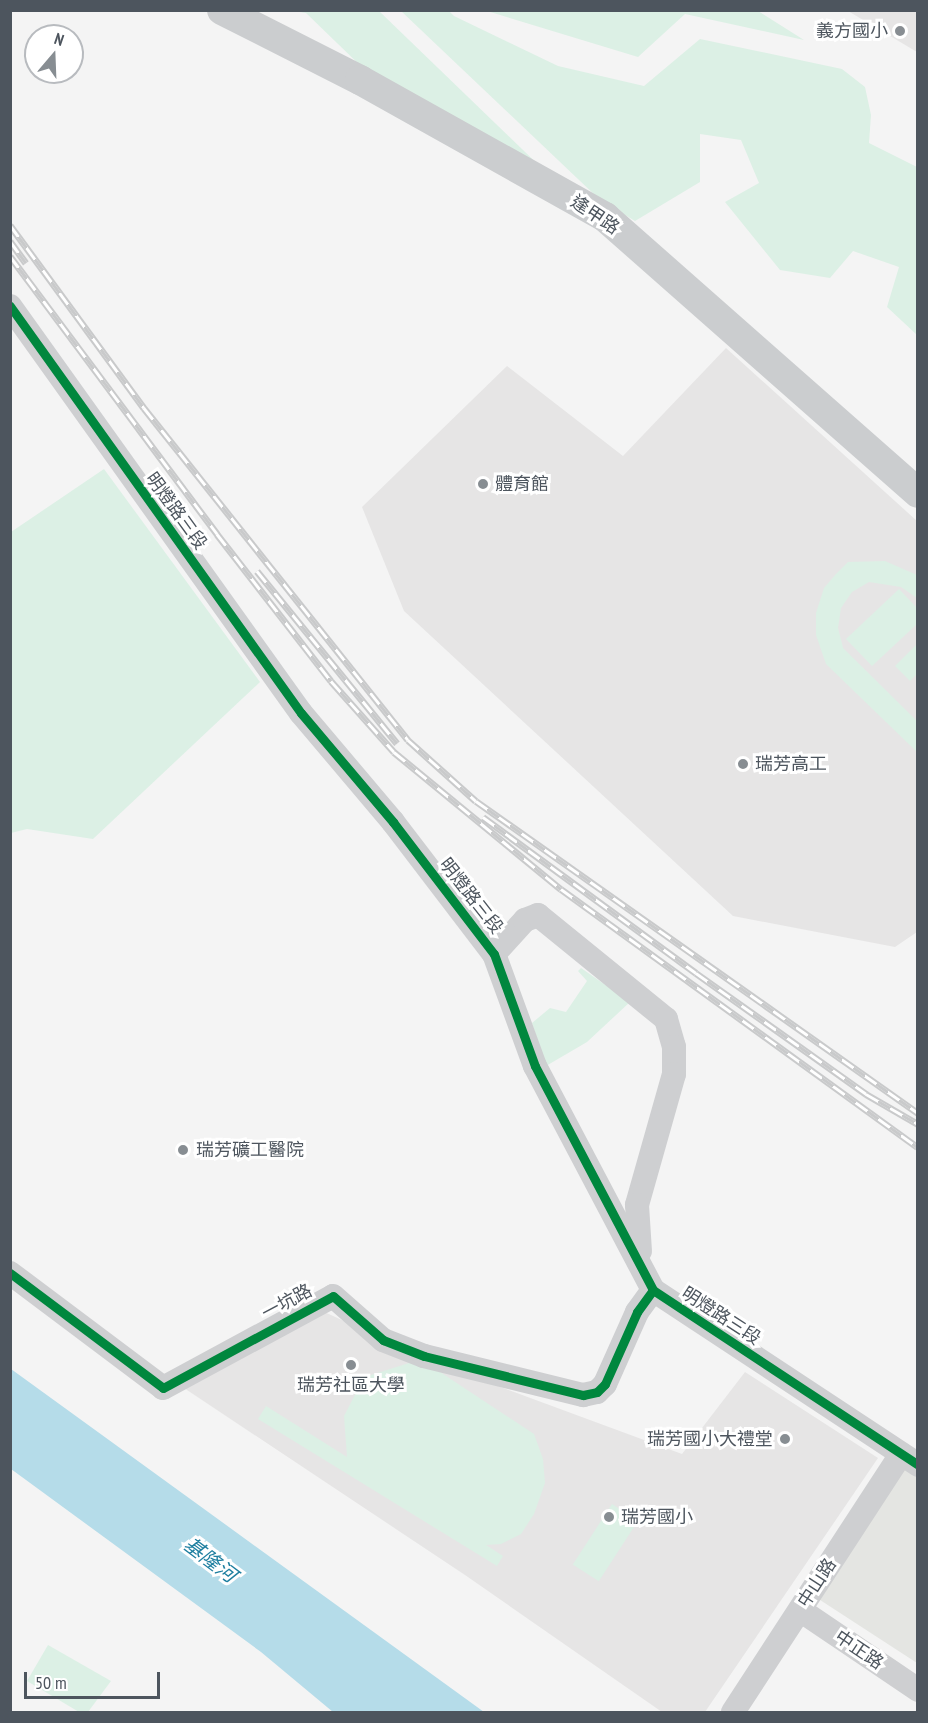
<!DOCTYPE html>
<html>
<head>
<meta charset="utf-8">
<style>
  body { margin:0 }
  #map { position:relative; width:928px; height:1723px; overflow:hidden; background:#f4f4f4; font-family:"PT Sans Narrow","Noto Sans TC",sans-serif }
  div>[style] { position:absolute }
  .commercial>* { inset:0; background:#e4e5e2 }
  .education>* { inset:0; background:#e6e5e5 }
  .green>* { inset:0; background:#dcf0e5; transform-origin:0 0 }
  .water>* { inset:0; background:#b5dce9 }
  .minor>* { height:24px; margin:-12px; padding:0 12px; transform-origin:12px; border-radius:12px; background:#cecfd1 }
  .major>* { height:30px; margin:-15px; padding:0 15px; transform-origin:15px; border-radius:15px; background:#cbcdcf }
  .rail>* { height:7px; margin-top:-3.5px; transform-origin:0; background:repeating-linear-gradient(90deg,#fff 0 14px,#c9cacb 0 28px); box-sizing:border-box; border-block:2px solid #c9cacb }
  .cycleway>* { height:9px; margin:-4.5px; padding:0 4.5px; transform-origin:4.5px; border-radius:4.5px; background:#00873e }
  .dots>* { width:16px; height:16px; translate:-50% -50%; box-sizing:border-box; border:3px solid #fff; border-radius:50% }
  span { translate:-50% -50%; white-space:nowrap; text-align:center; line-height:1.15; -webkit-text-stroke:6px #fff; paint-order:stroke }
  .poi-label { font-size:18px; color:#4d555e }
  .right { translate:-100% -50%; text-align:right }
  .left { translate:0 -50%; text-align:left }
  .street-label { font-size:18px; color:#4d555e }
  .water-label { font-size:20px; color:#1e7fa0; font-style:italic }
  .frame { position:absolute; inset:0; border:12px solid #4d555e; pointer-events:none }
  .north { position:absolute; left:24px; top:24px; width:60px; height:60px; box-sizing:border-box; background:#fff; border:2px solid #b8bbbf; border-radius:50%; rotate:19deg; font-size:16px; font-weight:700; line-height:24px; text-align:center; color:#4d555e }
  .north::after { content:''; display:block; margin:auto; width:21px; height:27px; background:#878d92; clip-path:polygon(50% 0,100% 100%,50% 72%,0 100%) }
  .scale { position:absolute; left:24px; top:1672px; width:136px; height:27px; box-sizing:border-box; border:3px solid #4d555e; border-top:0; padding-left:8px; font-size:18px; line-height:21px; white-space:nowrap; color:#4d555e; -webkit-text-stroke:4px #fff; paint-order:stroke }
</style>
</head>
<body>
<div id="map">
  <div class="commercial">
    <div style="clip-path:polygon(906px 1466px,917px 1474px,917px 1663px,817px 1598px)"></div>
  </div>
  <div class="education">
    <div style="clip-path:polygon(848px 11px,917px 11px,917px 52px)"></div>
    <div style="clip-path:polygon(726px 348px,917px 521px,917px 932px,895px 947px,733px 916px,404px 611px,362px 507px,507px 366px,623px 456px)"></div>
    <div style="clip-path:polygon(320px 1310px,438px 1364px,682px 1454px,745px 1372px,878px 1458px,705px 1712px,662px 1712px,465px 1575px,184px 1388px)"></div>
  </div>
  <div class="green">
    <div style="clip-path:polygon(294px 11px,379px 11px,552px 178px,368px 73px,306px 13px)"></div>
    <div style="clip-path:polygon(401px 11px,449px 11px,454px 16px,558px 66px,644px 86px,700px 39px,842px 69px,865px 87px,871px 115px,869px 143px,917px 167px,917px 335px,887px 307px,899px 267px,853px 251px,830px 278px,780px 270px,725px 202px,759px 183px,741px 140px,700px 134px,700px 182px,635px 221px,599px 199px)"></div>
    <div style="clip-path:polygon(487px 11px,758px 11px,804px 40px,685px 14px,638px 57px)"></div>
    <div style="clip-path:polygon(104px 469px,260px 682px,93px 839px,27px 829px,11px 833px,11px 532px)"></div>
    <div style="clip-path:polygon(885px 561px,917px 575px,917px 598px,901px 587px,869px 582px,852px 592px,841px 608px,838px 628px,843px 648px,917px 721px,917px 752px,826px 664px,816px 635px,816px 613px,824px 588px,836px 574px,848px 562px)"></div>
    <div style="clip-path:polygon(899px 589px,917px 608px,917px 624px,872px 666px,846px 639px)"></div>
    <div style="clip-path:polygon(917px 644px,917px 674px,910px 681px,895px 666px)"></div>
    <div style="clip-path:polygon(581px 968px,630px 1002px,587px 1042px,546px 1066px,532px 1023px,550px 1008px,566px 1012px,587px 981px,578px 971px)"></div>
    <div style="clip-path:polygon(409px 1363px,434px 1368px,534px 1434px,543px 1459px,545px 1483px,534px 1514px,521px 1534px,501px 1544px,486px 1545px,503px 1556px,497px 1566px,258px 1419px,266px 1406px,347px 1457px,344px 1416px,358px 1389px,371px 1375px)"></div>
    <div style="left:612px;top:1504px;width:31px;height:72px;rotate:33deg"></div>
    <div style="clip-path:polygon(48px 1645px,111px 1681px,88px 1712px,79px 1712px,27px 1681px)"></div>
  </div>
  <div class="water">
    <div style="clip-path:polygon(11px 1369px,484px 1712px,333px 1712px,261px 1652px,11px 1469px)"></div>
  </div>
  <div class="minor">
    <div style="left:10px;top:306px;width:500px;rotate:54.44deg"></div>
    <div style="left:301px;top:713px;width:143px;rotate:49.8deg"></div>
    <div style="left:393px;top:822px;width:166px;rotate:52.6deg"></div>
    <div style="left:494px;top:954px;width:119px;rotate:69.9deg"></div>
    <div style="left:535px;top:1066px;width:253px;rotate:62.2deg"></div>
    <div style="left:653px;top:1290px;width:318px;rotate:33.4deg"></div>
    <div style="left:494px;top:954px;width:46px;rotate:-47.6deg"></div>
    <div style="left:525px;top:920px;width:14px;rotate:-21deg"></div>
    <div style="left:538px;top:915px;width:165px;rotate:39.1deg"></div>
    <div style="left:666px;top:1019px;width:29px;rotate:74deg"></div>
    <div style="left:674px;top:1047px;width:27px;rotate:90deg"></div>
    <div style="left:674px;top:1074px;width:136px;rotate:105.8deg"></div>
    <div style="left:637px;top:1205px;width:46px;rotate:86.3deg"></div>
    <div style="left:10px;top:1273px;width:191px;rotate:36.9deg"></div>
    <div style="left:163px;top:1388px;width:193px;rotate:-28.4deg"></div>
    <div style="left:333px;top:1296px;width:67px;rotate:41.3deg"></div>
    <div style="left:383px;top:1340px;width:44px;rotate:21.3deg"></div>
    <div style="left:424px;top:1356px;width:164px;rotate:13.8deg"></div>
    <div style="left:583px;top:1395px;width:14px;rotate:-12deg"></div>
    <div style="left:597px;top:1392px;width:11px;rotate:-45deg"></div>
    <div style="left:605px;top:1384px;width:79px;rotate:-66deg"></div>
    <div style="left:637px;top:1312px;width:27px;rotate:-54deg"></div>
    <div style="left:800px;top:1610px;width:143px;rotate:34.1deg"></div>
    <div style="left:733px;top:1712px;width:308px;rotate:-56.9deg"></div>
  </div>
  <div class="major">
    <div style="left:222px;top:10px;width:155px;rotate:26.9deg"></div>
    <div style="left:360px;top:80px;width:281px;rotate:29.2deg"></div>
    <div style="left:605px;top:217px;width:417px;rotate:41.4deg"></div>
  </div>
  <div class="rail">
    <div style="left:10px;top:225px;width:227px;rotate:53.8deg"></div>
    <div style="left:144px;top:408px;width:424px;rotate:51.5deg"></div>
    <div style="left:408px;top:740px;width:91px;rotate:41.9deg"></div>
    <div style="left:476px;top:801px;width:541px;rotate:35.22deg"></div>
    <div style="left:10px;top:241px;width:27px;rotate:54deg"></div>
    <div style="left:10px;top:256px;width:347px;rotate:53.3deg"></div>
    <div style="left:217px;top:534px;width:186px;rotate:52.2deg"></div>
    <div style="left:331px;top:681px;width:95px;rotate:48.4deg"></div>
    <div style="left:394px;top:752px;width:216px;rotate:39.4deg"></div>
    <div style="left:561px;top:889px;width:440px;rotate:35.9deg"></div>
    <div style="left:257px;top:571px;width:222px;rotate:50.9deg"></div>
    <div style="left:483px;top:817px;width:264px;rotate:36.2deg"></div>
    <div style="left:696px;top:973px;width:209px;rotate:35.4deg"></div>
    <div style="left:866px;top:1094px;width:60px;rotate:30deg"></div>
  </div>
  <div class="cycleway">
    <div style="left:10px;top:306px;width:500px;rotate:54.44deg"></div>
    <div style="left:301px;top:713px;width:143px;rotate:49.8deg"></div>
    <div style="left:393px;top:822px;width:166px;rotate:52.6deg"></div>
    <div style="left:494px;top:954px;width:119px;rotate:69.9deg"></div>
    <div style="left:535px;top:1066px;width:253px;rotate:62.2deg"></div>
    <div style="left:653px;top:1290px;width:318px;rotate:33.4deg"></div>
    <div style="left:10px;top:1273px;width:191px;rotate:36.9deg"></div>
    <div style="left:163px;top:1388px;width:193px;rotate:-28.4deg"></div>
    <div style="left:333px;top:1296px;width:67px;rotate:41.3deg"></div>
    <div style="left:383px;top:1340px;width:44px;rotate:21.3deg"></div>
    <div style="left:424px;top:1356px;width:164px;rotate:13.8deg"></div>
    <div style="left:583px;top:1395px;width:14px;rotate:-12deg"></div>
    <div style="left:597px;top:1392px;width:11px;rotate:-45deg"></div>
    <div style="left:605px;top:1384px;width:79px;rotate:-66deg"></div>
    <div style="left:637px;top:1312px;width:27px;rotate:-54deg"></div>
  </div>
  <div class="dots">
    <div style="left:900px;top:31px;background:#878d92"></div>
    <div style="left:483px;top:484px;background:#878d92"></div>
    <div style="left:743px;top:764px;background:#878d92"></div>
    <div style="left:183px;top:1150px;background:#878d92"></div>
    <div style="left:351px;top:1365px;background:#878d92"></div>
    <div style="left:785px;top:1439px;background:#878d92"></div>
    <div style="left:609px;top:1517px;background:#878d92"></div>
  </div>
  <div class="poi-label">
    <span class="right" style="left:888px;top:31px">義方國小</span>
    <span class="left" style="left:495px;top:484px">體育館</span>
    <span class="left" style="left:755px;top:764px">瑞芳高工</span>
    <span class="left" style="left:196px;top:1150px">瑞芳礦工醫院</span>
    <span style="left:351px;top:1385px">瑞芳社區大學</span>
    <span class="right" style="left:773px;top:1439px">瑞芳國小大禮堂</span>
    <span class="left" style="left:621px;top:1517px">瑞芳國小</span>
  </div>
  <div class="street-label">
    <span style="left:595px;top:215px;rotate:34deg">逢甲路</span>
    <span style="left:176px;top:511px;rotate:54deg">明燈路三段</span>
    <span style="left:471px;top:896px;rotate:52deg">明燈路三段</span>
    <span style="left:287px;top:1302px;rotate:-28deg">一坑路</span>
    <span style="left:721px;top:1316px;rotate:33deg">明燈路三段</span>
    <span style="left:817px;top:1583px;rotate:-57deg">中山路</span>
    <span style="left:859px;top:1650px;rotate:34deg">中正路</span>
  </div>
  <div class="water-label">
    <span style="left:210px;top:1560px;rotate:37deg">基隆河</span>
  </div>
  <div class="frame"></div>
  <div class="north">N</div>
  <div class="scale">50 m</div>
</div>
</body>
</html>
